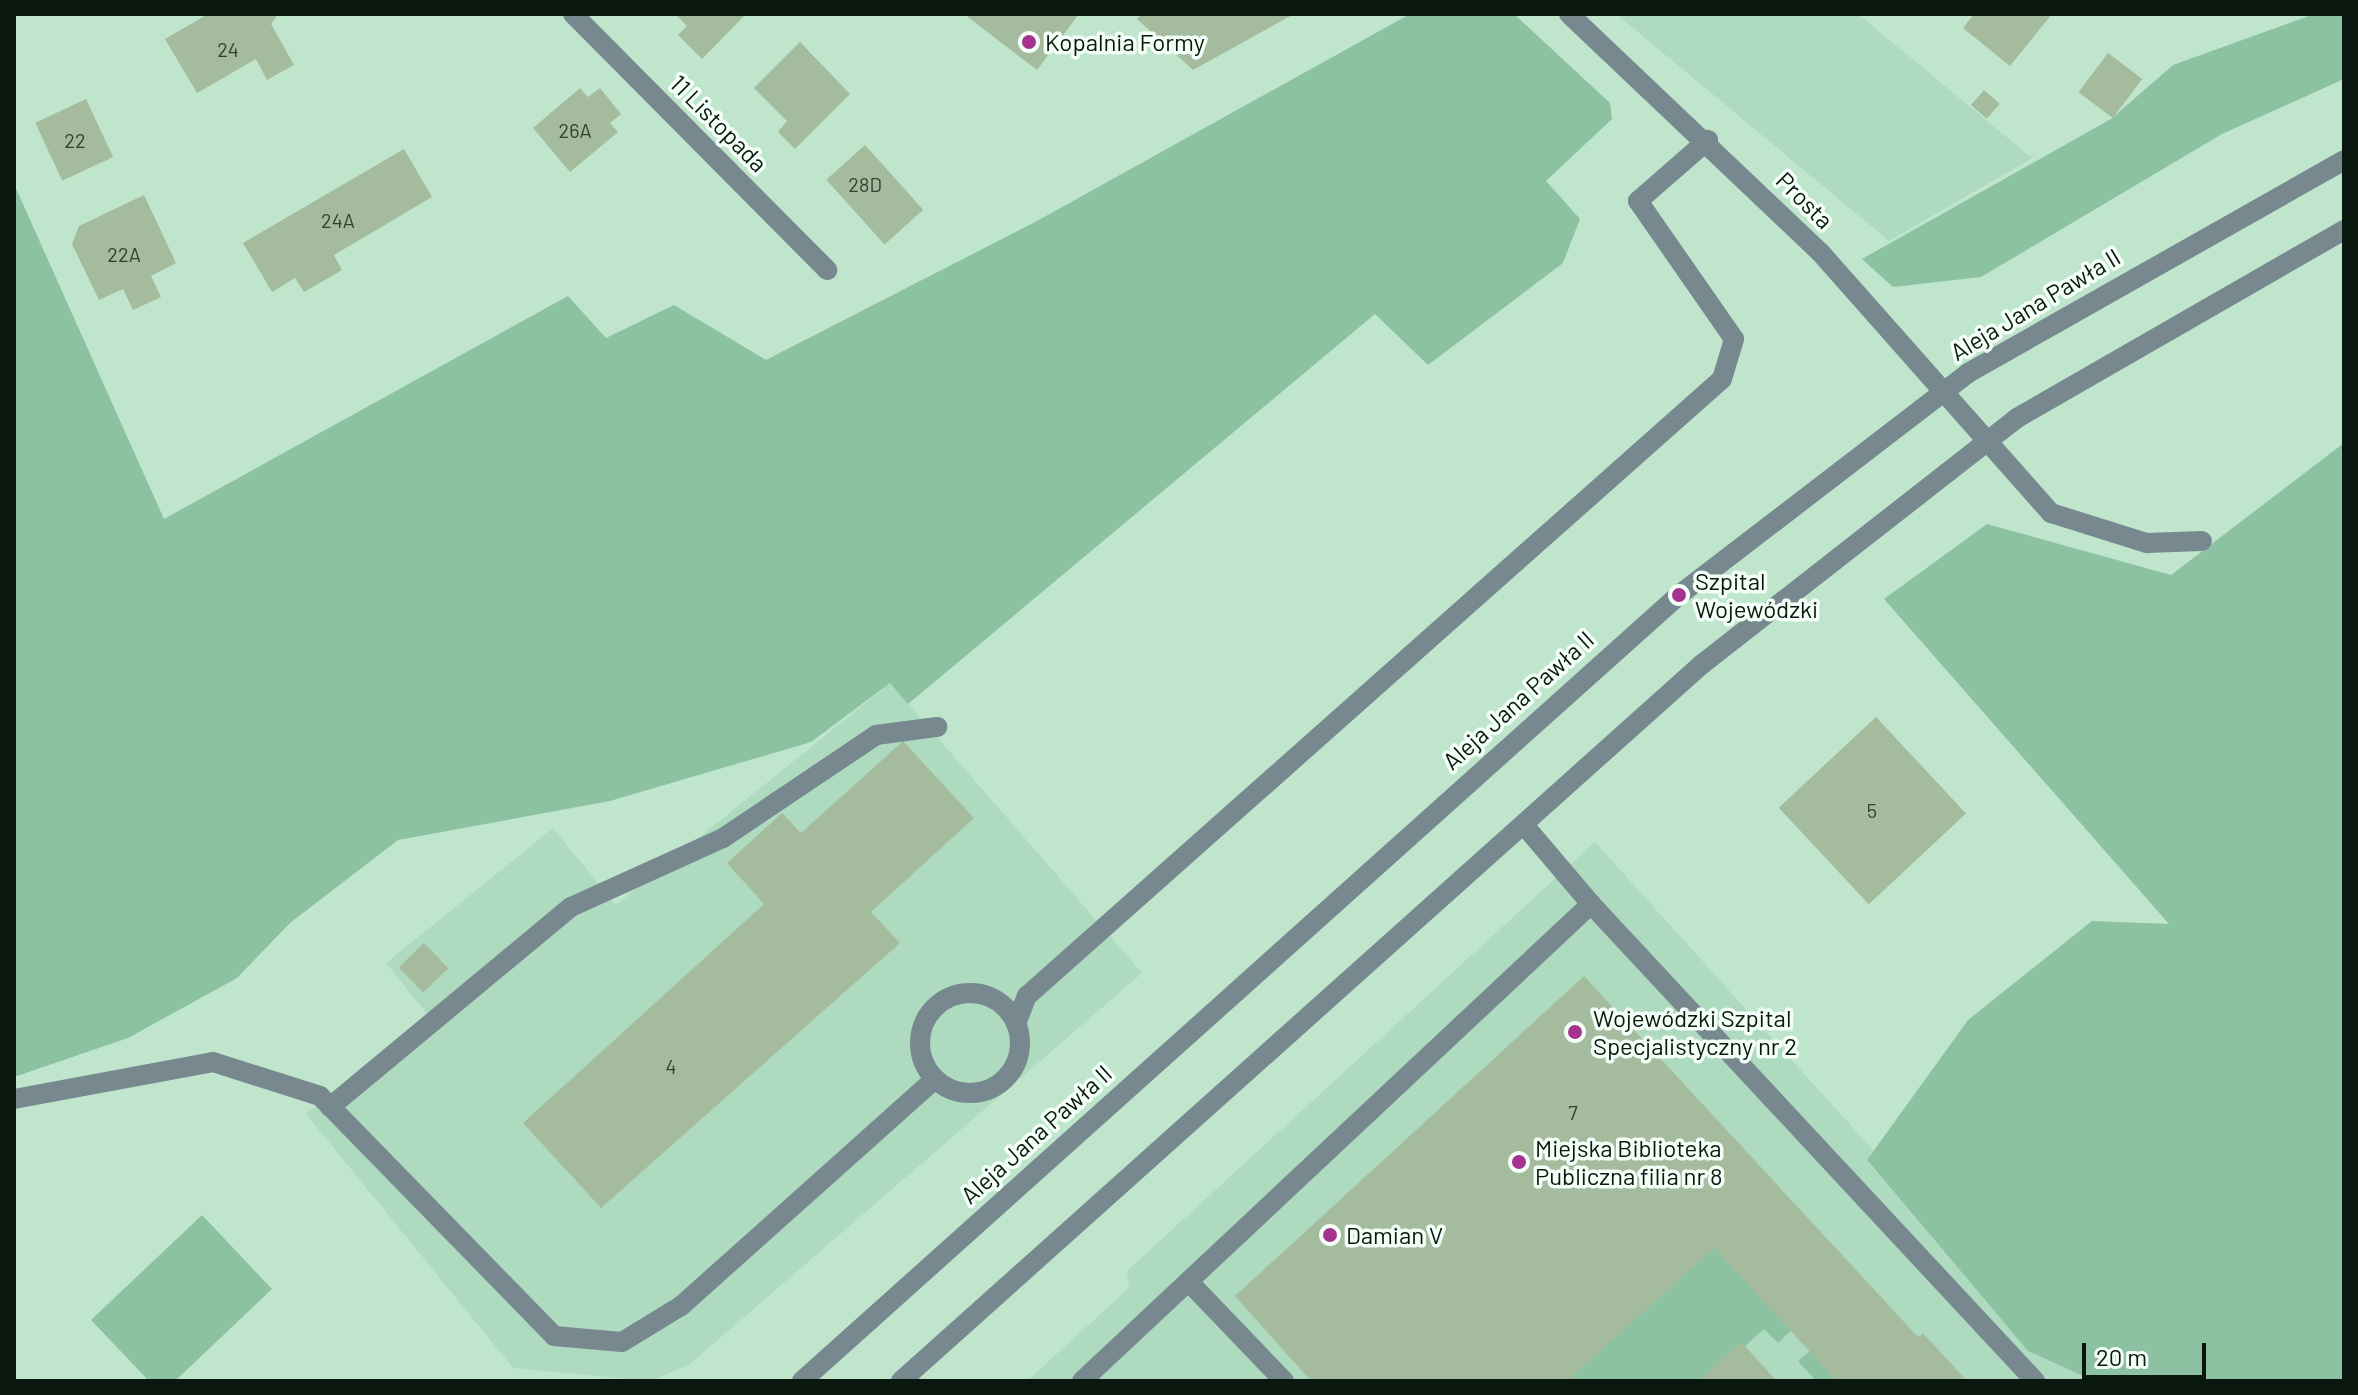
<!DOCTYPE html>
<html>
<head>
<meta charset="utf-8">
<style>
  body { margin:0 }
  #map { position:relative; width:2358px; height:1395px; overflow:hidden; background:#bfe5cd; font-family:Barlow,sans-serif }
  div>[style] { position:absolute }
  .built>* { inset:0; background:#aedbc0 }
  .green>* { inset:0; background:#8cc2a2 }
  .building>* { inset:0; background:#a4bc9d; transform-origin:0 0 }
  .minor>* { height:20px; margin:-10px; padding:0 10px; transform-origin:10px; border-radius:10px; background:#77898f }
  .minor>.ring { margin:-10px; padding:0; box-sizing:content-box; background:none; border:20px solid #77898f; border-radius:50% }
  .dots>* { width:22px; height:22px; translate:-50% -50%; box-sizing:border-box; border:4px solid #f3fef7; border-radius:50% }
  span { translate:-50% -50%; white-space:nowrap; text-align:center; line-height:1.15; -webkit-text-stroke:7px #f3fef7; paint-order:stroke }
  .number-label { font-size:20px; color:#304032 }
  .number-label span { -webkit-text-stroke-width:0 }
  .poi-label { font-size:24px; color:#09170f }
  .left { translate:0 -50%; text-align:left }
  .street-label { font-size:24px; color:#09170f }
  .frame { position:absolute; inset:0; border:16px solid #09170f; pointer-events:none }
  .scale { position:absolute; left:2082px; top:1343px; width:124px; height:36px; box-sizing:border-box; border:4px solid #09170f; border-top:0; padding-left:10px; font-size:24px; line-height:28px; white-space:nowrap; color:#09170f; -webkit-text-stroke:6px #f3fef7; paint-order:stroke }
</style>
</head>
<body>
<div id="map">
  <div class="built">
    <div style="clip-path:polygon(1616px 14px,1858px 14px,2032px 158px,1889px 241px)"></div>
    <div style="clip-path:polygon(890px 683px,1142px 973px,690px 1364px,651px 1381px,513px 1368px,306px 1114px,428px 1015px,386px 963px,553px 828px,616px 905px)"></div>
    <div style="clip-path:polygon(1595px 842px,1873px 1150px,1867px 1161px,2028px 1351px,2094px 1381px,1027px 1381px,1129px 1288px,1127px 1271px)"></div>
  </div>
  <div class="green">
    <div style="clip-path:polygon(1410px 14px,1514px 14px,1610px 103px,1612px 119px,1546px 181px,1580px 219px,1563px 263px,1428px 365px,1375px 314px,908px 704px,890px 683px,811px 742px,610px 801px,398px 840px,290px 923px,237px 978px,128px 1038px,14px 1077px,14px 184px,164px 519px,568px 296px,606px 338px,674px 305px,766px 360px,1037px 221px)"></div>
    <div style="clip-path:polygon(2314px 14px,2344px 14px,2344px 79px,2222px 134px,1981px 277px,1893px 287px,1862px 259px,2111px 119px,2173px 65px)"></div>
    <div style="clip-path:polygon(2344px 443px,2344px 1381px,2094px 1381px,2028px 1351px,1867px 1160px,1968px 1020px,2092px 921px,2169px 924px,1884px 599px,1987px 524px,2171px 575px)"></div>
    <div style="clip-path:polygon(202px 1215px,272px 1289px,175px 1381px,149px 1381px,91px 1320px)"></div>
    <div style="clip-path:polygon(1728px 1234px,1808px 1314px,1778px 1343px,1764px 1329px,1706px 1381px,1566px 1381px)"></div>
    <div style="clip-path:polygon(1826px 1337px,1866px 1381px,1816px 1381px,1798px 1361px)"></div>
  </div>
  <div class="building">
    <div style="clip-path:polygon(208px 14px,278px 14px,271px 24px,294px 65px,267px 80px,256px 59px,197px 93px,165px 39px)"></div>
    <div style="clip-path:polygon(675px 14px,746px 14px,702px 59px,678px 35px,687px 26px)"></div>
    <div style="clip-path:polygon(964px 14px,1079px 14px,1037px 70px)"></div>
    <div style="clip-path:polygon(1142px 14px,1294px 14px,1193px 70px,1137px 19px)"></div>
    <div style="clip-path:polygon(1974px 14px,2052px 14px,2010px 66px,1963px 28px)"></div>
    <div style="clip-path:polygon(800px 42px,850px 94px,795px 149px,778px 132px,787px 121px,754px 88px)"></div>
    <div style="left:2108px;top:53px;width:43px;height:49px;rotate:37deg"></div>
    <div style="clip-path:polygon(580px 88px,588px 97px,600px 88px,621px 114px,610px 123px,618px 132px,570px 172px,533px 128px)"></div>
    <div style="left:1984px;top:90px;width:21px;height:20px;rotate:41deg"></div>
    <div style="left:86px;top:99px;width:64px;height:56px;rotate:65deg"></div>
    <div style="left:865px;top:145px;width:87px;height:52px;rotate:48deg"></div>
    <div style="clip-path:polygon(404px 149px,432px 197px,334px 255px,342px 270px,304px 292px,295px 278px,272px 292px,243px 243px)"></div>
    <div style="clip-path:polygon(144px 195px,176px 263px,151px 276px,161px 297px,133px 310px,123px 289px,99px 300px,72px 244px,79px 226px)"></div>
    <div style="left:1876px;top:717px;width:132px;height:133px;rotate:47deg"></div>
    <div style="clip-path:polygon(903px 741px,974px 818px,871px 912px,900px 943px,601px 1208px,523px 1123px,764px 904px,727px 863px,782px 813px,801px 833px)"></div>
    <div style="left:424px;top:943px;width:35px;height:35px;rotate:46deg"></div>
    <div style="clip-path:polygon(1584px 976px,1918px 1337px,1923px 1333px,1967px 1381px,1837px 1381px,1714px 1248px,1567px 1381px,1311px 1381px,1235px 1296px)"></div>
    <div style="clip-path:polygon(1741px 1342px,1777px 1381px,1698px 1381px)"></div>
  </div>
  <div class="minor">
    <div style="left:573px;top:14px;width:361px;rotate:45.2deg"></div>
    <div style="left:1569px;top:14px;width:346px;rotate:43.5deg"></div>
    <div style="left:1820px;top:252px;width:349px;rotate:48.5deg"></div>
    <div style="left:2051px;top:513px;width:101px;rotate:17.4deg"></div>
    <div style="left:2147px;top:543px;width:55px;rotate:-2.1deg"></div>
    <div style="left:1591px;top:904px;width:652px;rotate:47.05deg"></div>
    <div class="ring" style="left:920px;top:993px;width:80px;height:80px"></div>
    <div style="left:1016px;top:1024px;width:30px;rotate:-69deg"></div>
    <div style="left:1027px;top:996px;width:929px;rotate:-41.6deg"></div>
    <div style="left:1722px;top:379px;width:42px;rotate:-73.3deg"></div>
    <div style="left:1734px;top:339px;width:168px;rotate:-124.8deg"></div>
    <div style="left:1638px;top:201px;width:93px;rotate:-41.1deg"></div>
    <div style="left:14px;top:1099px;width:202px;rotate:-10.5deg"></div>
    <div style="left:213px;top:1062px;width:112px;rotate:17.6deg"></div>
    <div style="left:320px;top:1096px;width:335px;rotate:45.7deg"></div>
    <div style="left:554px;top:1336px;width:68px;rotate:5deg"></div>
    <div style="left:622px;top:1342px;width:69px;rotate:-31.4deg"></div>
    <div style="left:681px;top:1306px;width:341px;rotate:-41.8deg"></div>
    <div style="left:330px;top:1107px;width:313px;rotate:-39.7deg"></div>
    <div style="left:571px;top:907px;width:167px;rotate:-24.4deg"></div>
    <div style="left:723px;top:838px;width:184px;rotate:-33.9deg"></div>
    <div style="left:876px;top:735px;width:62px;rotate:-7.5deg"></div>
    <div style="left:1190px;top:1283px;width:136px;rotate:46.2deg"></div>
    <div style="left:802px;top:1381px;width:1178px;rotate:-41.87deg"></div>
    <div style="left:1679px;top:595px;width:364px;rotate:-37.5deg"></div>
    <div style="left:1968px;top:373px;width:432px;rotate:-29.5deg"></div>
    <div style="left:901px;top:1381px;width:1074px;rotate:-41.83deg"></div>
    <div style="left:1701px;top:665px;width:401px;rotate:-38deg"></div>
    <div style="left:2017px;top:418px;width:377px;rotate:-29.9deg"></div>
    <div style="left:1082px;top:1381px;width:698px;rotate:-43.14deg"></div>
    <div style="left:1591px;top:904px;width:104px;rotate:-130.3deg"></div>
  </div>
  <div class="dots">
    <div style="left:1029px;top:42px;background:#a6338d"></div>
    <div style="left:1679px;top:595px;background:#a6338d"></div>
    <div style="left:1575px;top:1032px;background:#a6338d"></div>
    <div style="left:1519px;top:1162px;background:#a6338d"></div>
    <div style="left:1330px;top:1235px;background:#a6338d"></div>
  </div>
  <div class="number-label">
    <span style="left:228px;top:49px">24</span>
    <span style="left:575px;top:130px">26A</span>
    <span style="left:75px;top:140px">22</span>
    <span style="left:865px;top:184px">28D</span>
    <span style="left:338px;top:220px">24A</span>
    <span style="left:124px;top:254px">22A</span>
    <span style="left:1872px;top:810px">5</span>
    <span style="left:671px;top:1066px">4</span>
    <span style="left:1573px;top:1112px">7</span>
  </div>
  <div class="poi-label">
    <span class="left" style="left:1045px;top:42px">Kopalnia Formy</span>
    <span class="left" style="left:1695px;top:595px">Szpital<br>Wojewódzki</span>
    <span class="left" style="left:1593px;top:1032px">Wojewódzki Szpital<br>Specjalistyczny nr 2</span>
    <span class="left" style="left:1535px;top:1162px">Miejska Biblioteka<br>Publiczna filia nr 8</span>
    <span class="left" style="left:1346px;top:1235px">Damian V</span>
  </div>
  <div class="street-label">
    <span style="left:719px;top:123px;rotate:45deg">11 Listopada</span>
    <span style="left:1805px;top:200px;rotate:45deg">Prosta</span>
    <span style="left:2035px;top:304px;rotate:-31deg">Aleja Jana Pawła II</span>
    <span style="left:1518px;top:700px;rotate:-42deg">Aleja Jana Pawła II</span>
    <span style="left:1036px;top:1134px;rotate:-42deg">Aleja Jana Pawła II</span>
  </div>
  <div class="frame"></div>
  <div class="scale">20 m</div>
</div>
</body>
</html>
